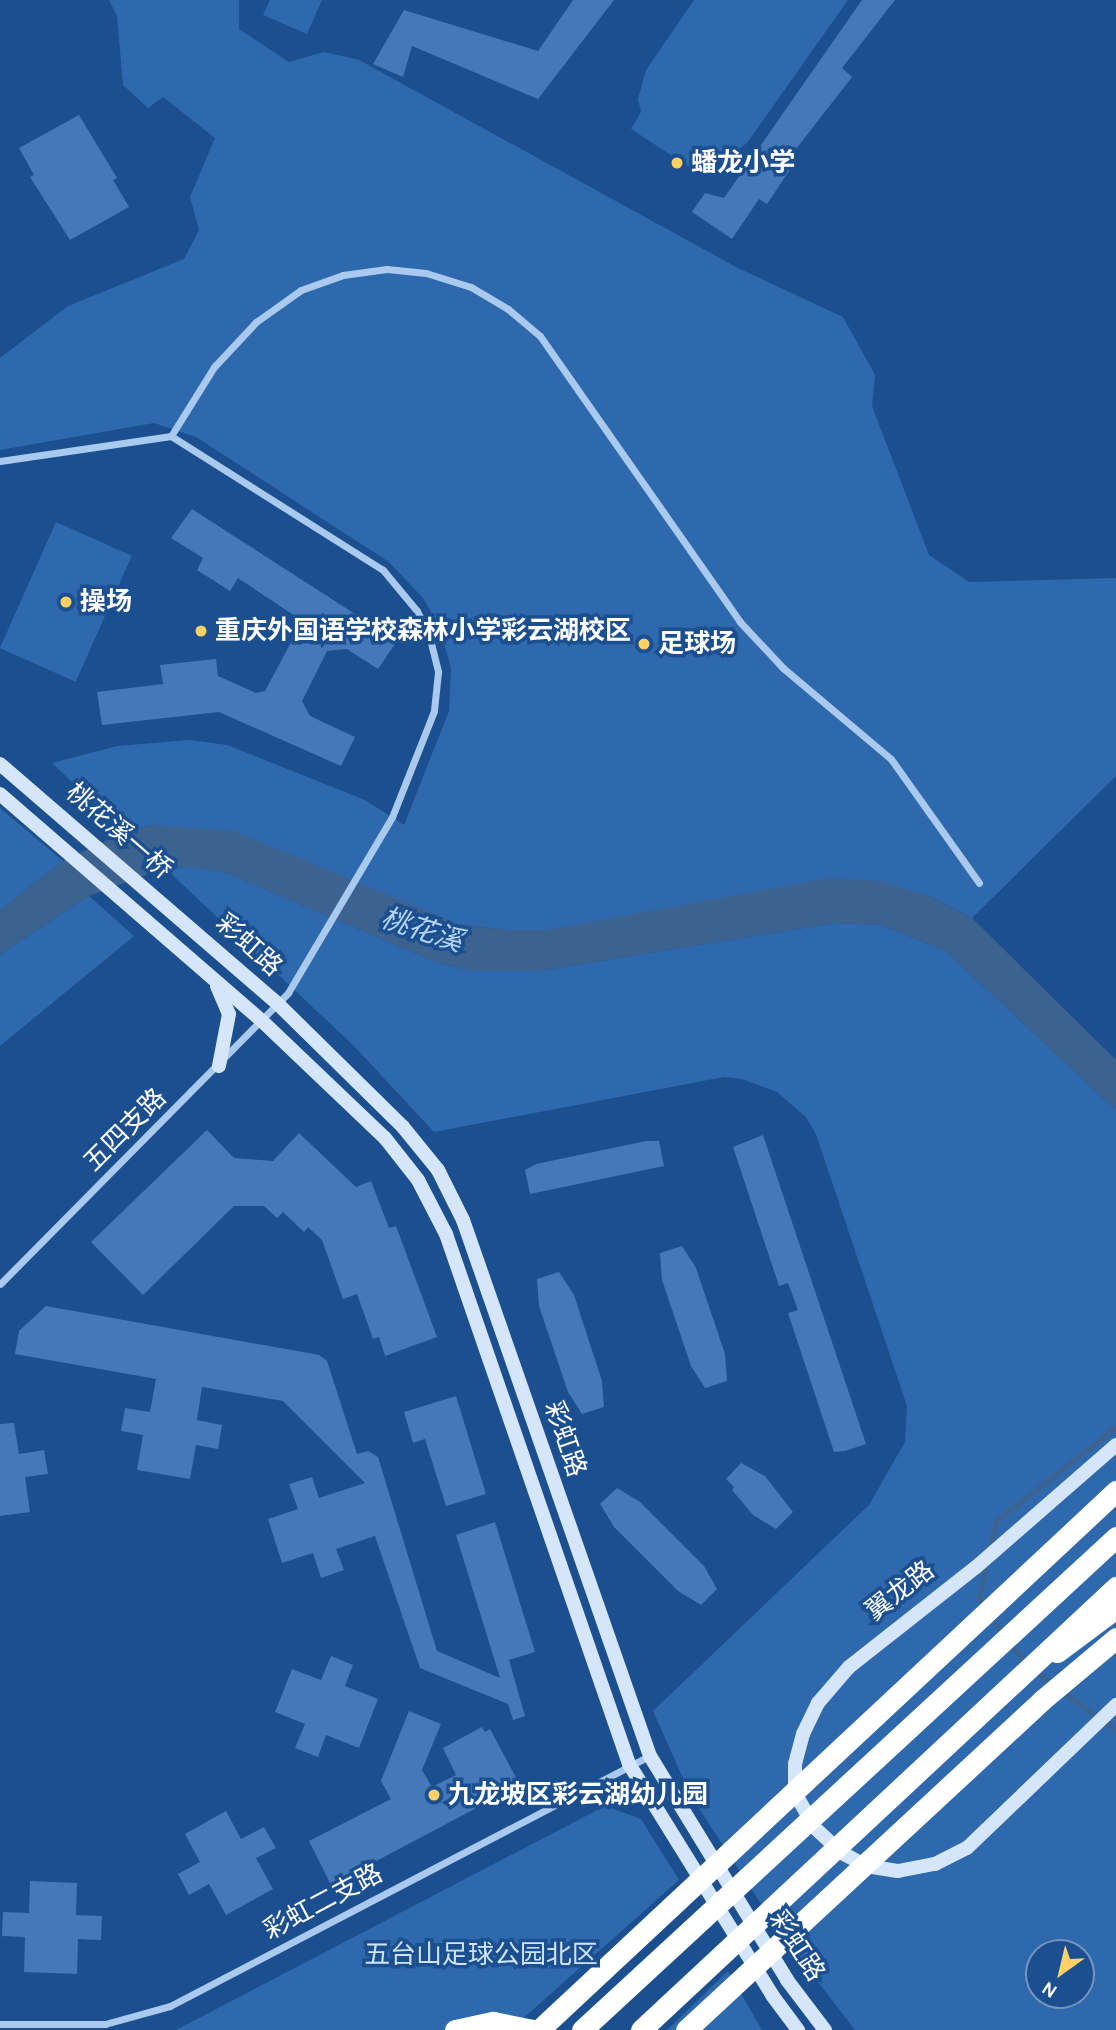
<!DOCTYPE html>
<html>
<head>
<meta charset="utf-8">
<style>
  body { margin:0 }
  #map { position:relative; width:1116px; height:2030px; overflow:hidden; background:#1b4f8f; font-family:Karla,"Noto Sans SC",sans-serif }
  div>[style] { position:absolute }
  .green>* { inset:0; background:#2e69ad; transform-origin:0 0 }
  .water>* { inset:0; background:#3c6290 }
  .stream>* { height:5px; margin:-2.5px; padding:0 2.5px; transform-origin:2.5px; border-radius:2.5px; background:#3c6290 }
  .building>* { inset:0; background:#4478b7 }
  .street>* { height:7px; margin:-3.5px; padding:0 3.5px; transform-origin:3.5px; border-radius:3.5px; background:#a9c9ee }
  .secondary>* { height:14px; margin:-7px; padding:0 7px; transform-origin:7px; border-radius:7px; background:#d6e6fa }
  .highway>* { height:21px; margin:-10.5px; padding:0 10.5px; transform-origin:10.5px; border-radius:10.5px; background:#fff }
  .highway-bridge>* { height:21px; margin:-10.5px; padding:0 10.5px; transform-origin:10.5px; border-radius:10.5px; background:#fff }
  .dots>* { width:19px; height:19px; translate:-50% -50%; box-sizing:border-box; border:4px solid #1b4f8f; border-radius:50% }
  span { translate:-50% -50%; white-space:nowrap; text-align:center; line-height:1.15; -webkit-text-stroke:7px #1b4f8f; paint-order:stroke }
  .poi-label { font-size:26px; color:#fff; font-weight:700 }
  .left { translate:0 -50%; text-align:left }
  .street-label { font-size:26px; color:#fff }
  .park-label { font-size:26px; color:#cfe3fa }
  .water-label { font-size:28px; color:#b5d3f5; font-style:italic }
  .north { position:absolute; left:1025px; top:1939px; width:70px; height:70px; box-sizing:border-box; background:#1b4f8f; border:2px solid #7695bc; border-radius:50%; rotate:214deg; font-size:19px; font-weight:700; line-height:28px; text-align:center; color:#fff }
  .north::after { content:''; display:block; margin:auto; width:24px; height:32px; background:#ffd166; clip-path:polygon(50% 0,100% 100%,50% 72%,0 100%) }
</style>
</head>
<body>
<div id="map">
  <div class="green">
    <div style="clip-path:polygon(109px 0,239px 0,239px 29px,289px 62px,324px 52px,359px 60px,736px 267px,843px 317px,875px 375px,872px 406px,929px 555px,969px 582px,1116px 578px,1116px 776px,972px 918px,929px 896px,547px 930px,505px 930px,458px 924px,152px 825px,125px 832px,52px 763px,117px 746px,190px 740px,227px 745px,365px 800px,404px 825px,449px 711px,451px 668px,439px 626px,423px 598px,389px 562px,196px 437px,154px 423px,0 450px,0 358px,68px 306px,184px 259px,199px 230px,190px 197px,215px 138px,163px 97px,148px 108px,123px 85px,117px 16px)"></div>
    <div style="clip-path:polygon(270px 0,322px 0,307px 34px,263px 15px)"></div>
    <div style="clip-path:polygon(694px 0,848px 0,747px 143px,724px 159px,708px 162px,700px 174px,631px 129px,641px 112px,638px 99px,646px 70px)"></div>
    <div style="left:56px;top:522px;width:83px;height:138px;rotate:24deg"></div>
    <div style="clip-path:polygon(0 808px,63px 861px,0 910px)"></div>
    <div style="clip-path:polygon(evenodd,193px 867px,227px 873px,436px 962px,471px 971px,539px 971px,835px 923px,882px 925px,947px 952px,1116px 1110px,1116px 2030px,855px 2030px,778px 1930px,691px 1796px,653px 1711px,869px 1505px,905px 1442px,907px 1406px,816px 1134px,806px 1117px,777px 1092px,742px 1079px,724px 1077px,434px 1132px,354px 1046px,165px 868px,193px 867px,1039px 1953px,1081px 1953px,1081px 1995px,1039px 1995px,1039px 1953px)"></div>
    <div style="clip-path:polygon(89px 896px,134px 936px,0 1046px,0 954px)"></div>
    <div style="clip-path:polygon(605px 1806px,641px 1819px,679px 1880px,510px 2030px,176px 2030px)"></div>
    <div style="clip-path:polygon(728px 1971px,762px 2030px,667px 2030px)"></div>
  </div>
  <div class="water">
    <div style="clip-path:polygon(152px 825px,234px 831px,458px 924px,505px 930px,547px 930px,830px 878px,879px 881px,929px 896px,972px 918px,1116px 1060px,1116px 1110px,947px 952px,882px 925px,835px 923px,539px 971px,471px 971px,436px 962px,227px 873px,193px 867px,165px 868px,89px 896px,0 954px,0 910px,63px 861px,125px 832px)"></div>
  </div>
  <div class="stream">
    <div style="left:990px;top:1551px;width:31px;rotate:-79deg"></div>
    <div style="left:996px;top:1521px;width:152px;rotate:-38.1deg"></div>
    <div style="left:985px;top:1608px;width:12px;rotate:-121deg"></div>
    <div style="left:979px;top:1598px;width:38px;rotate:-78deg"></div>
    <div style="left:991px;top:1616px;width:21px;rotate:55deg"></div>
    <div style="left:1009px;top:1642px;width:28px;rotate:52deg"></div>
    <div style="left:1034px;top:1670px;width:25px;rotate:37deg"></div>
    <div style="left:1062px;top:1691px;width:67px;rotate:36.5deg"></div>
  </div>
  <div class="building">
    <div style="clip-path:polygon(573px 0,614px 0,538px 99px,412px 46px,403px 77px,373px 64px,404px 10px,538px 51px)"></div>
    <div style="clip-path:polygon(862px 0,895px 0,842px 68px,852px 77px,789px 158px,795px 162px,767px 204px,759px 199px,732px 239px,692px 212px,705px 193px,724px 198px)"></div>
    <div style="clip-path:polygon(79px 115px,117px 178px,113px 180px,129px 207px,70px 240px,30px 177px,34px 175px,19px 148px)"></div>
    <div style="clip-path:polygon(192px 509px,397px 641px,378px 669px,347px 649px,327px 651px,302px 701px,310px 716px,355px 737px,341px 766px,219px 712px,102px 725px,97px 692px,163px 684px,160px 665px,216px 659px,218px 676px,256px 693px,265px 691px,297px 631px,292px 614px,238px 578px,230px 591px,197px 570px,203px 558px,171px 538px)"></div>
    <div style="clip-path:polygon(207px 1130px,234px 1158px,273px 1161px,299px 1133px,356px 1187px,371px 1181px,389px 1228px,396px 1226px,437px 1337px,385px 1356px,379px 1337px,373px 1339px,357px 1294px,343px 1299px,322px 1240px,308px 1227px,304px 1232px,283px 1212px,277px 1218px,264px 1206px,234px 1206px,143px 1295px,91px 1242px)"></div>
    <div style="clip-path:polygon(763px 1135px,866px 1444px,845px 1451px,834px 1452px,788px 1313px,798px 1310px,788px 1283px,779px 1286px,733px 1147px)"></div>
    <div style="clip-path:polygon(646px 1141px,659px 1141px,664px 1166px,530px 1194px,525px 1170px,536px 1164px)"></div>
    <div style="clip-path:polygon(682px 1246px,696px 1268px,725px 1354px,727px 1381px,705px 1388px,691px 1366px,662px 1280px,660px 1253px)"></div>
    <div style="clip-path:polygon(559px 1272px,574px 1295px,602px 1381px,604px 1407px,582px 1414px,568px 1392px,539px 1306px,537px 1279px)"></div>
    <div style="clip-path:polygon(46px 1306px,319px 1355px,327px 1361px,357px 1454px,368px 1451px,378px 1457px,437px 1651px,500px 1678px,456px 1535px,495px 1522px,535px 1652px,509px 1660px,525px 1716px,513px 1720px,508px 1704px,420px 1668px,375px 1536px,336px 1549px,344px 1570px,321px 1578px,313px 1553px,282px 1563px,268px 1519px,298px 1509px,289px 1484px,312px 1477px,319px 1498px,365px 1483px,283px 1401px,202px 1387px,197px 1420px,222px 1425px,218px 1449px,196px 1445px,190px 1479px,137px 1470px,143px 1435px,121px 1431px,125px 1408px,150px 1412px,156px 1379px,15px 1354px,19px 1331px)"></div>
    <div style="clip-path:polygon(456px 1396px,486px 1494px,446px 1506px,425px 1439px,413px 1443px,404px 1412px)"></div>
    <div style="clip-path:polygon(14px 1423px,19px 1454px,44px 1450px,48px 1474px,25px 1477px,30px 1512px,0 1516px,0 1424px)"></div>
    <div style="clip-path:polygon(741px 1463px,765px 1476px,793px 1512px,776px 1529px,753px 1515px,732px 1490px,734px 1487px,726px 1479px)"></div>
    <div style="clip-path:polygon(617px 1488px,640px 1502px,704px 1566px,717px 1589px,701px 1605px,678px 1591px,614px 1527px,600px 1504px)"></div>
    <div style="clip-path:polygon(331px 1656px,353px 1665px,345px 1686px,378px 1699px,359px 1748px,326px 1735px,318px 1757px,295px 1748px,305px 1724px,275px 1712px,292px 1669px,321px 1680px)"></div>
    <div style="clip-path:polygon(409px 1711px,441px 1724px,422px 1770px,432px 1787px,456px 1775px,443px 1748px,482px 1727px,485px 1732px,490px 1729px,520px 1785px,331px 1885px,309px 1841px,391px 1799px,381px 1781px)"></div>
    <div style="clip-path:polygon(226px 1811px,241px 1839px,264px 1827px,276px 1848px,256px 1858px,273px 1889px,226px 1915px,209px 1884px,189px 1895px,178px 1874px,200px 1862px,185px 1834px)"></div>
    <div style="clip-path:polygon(30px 1881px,77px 1883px,76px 1915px,102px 1916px,101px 1940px,78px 1939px,77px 1974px,24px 1972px,25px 1937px,2px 1936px,3px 1912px,29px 1913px)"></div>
  </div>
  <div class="street">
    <div style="left:171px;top:436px;width:81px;rotate:-58.1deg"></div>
    <div style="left:214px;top:367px;width:62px;rotate:-47deg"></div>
    <div style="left:256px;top:322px;width:55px;rotate:-35.4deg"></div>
    <div style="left:301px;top:290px;width:45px;rotate:-19.7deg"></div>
    <div style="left:343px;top:275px;width:44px;rotate:-7.8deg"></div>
    <div style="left:387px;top:269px;width:39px;rotate:6deg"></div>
    <div style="left:426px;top:273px;width:47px;rotate:17.3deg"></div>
    <div style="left:471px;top:287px;width:43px;rotate:30.7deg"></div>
    <div style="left:508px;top:309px;width:42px;rotate:40.2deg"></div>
    <div style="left:540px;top:336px;width:349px;rotate:55deg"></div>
    <div style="left:740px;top:622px;width:63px;rotate:46.9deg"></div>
    <div style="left:783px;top:668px;width:141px;rotate:40.1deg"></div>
    <div style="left:891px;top:759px;width:152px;rotate:54.6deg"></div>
    <div style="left:0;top:461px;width:173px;rotate:-8.3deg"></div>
    <div style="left:171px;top:436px;width:251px;rotate:32.3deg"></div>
    <div style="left:383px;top:570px;width:53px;rotate:50.3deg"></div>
    <div style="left:417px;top:611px;width:27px;rotate:63deg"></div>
    <div style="left:429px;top:635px;width:38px;rotate:76deg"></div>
    <div style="left:438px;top:672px;width:39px;rotate:96deg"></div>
    <div style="left:434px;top:711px;width:114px;rotate:111.6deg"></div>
    <div style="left:392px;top:817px;width:204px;rotate:120.6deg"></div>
    <div style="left:288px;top:993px;width:409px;rotate:134.7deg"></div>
    <div style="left:0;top:2024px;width:105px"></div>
    <div style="left:105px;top:2024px;width:67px;rotate:-15.5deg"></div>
    <div style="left:170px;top:2006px;width:540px;rotate:-27.56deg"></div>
  </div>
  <div class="secondary">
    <div style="left:0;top:764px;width:369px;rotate:40.8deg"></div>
    <div style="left:279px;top:1005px;width:174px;rotate:44.5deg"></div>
    <div style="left:403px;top:1127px;width:55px;rotate:50.9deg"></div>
    <div style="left:438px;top:1170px;width:56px;rotate:63.4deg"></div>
    <div style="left:463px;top:1220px;width:568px;rotate:70.77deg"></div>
    <div style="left:650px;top:1756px;width:263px;rotate:58.5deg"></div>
    <div style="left:787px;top:1980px;width:63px;rotate:52.8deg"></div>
    <div style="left:0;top:794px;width:347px;rotate:40.9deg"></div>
    <div style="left:262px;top:1021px;width:170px;rotate:43.6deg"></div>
    <div style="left:385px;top:1138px;width:53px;rotate:51.8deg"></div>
    <div style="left:418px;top:1180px;width:61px;rotate:62.6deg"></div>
    <div style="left:446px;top:1234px;width:561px;rotate:70.95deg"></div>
    <div style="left:629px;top:1764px;width:272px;rotate:58.2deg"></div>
    <div style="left:772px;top:1995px;width:44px;rotate:53.4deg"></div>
    <div style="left:217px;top:986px;width:30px;rotate:67deg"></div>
    <div style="left:229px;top:1014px;width:53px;rotate:100.9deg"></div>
    <div style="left:1116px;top:1445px;width:186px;rotate:138.9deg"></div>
    <div style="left:976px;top:1567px;width:162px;rotate:141.8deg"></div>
    <div style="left:849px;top:1667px;width:48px;rotate:130.7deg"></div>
    <div style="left:818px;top:1703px;width:34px;rotate:116deg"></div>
    <div style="left:803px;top:1734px;width:31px;rotate:105deg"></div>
    <div style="left:795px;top:1764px;width:29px;rotate:90deg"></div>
    <div style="left:795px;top:1793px;width:40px;rotate:60.3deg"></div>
    <div style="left:815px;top:1828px;width:37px;rotate:43deg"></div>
    <div style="left:842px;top:1853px;width:27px;rotate:28deg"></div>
    <div style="left:866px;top:1866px;width:32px;rotate:9deg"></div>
    <div style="left:898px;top:1871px;width:38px;rotate:-11deg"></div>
    <div style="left:935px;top:1864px;width:36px;rotate:-27deg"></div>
    <div style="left:967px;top:1848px;width:207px;rotate:-43.8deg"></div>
  </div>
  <div class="highway">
    <div style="left:1057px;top:1652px;width:74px;rotate:-36.7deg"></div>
    <div style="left:1041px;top:1701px;width:98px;rotate:-40deg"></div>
    <div style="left:455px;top:2030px;width:39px;rotate:-12deg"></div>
    <div style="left:493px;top:2022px;width:41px;rotate:11.3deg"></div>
  </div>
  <div class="highway-bridge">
    <div style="left:539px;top:2030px;width:790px;rotate:-43.05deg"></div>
    <div style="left:582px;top:2030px;width:727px;rotate:-42.71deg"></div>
    <div style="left:641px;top:2030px;width:650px;rotate:-43deg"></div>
    <div style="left:686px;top:2030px;width:484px;rotate:-42.8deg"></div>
  </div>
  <div class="dots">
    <div style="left:677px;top:163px;background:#ffd166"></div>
    <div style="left:66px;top:602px;background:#ffd166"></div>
    <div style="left:201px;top:631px;background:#ffd166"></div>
    <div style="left:644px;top:644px;background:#ffd166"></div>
    <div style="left:434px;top:1795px;background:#ffd166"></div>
  </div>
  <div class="poi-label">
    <span class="left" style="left:691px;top:163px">蟠龙小学</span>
    <span class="left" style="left:80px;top:602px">操场</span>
    <span class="left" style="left:215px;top:631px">重庆外国语学校森林小学彩云湖校区</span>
    <span class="left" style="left:658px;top:644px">足球场</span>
    <span class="left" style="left:448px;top:1795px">九龙坡区彩云湖幼儿园</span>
  </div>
  <div class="street-label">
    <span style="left:119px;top:831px;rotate:41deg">桃花溪一桥</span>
    <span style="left:249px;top:945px;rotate:42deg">彩虹路</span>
    <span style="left:125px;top:1130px;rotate:-45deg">五四支路</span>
    <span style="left:565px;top:1439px;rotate:71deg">彩虹路</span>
    <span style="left:900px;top:1591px;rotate:-38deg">翼龙路</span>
    <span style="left:323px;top:1902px;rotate:-28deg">彩虹二支路</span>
    <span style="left:797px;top:1946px;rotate:57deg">彩虹路</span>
  </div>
  <div class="park-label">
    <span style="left:481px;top:1955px">五台山足球公园北区</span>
  </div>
  <div class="water-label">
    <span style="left:422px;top:930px;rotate:18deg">桃花溪</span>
  </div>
  <div class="north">N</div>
</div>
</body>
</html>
